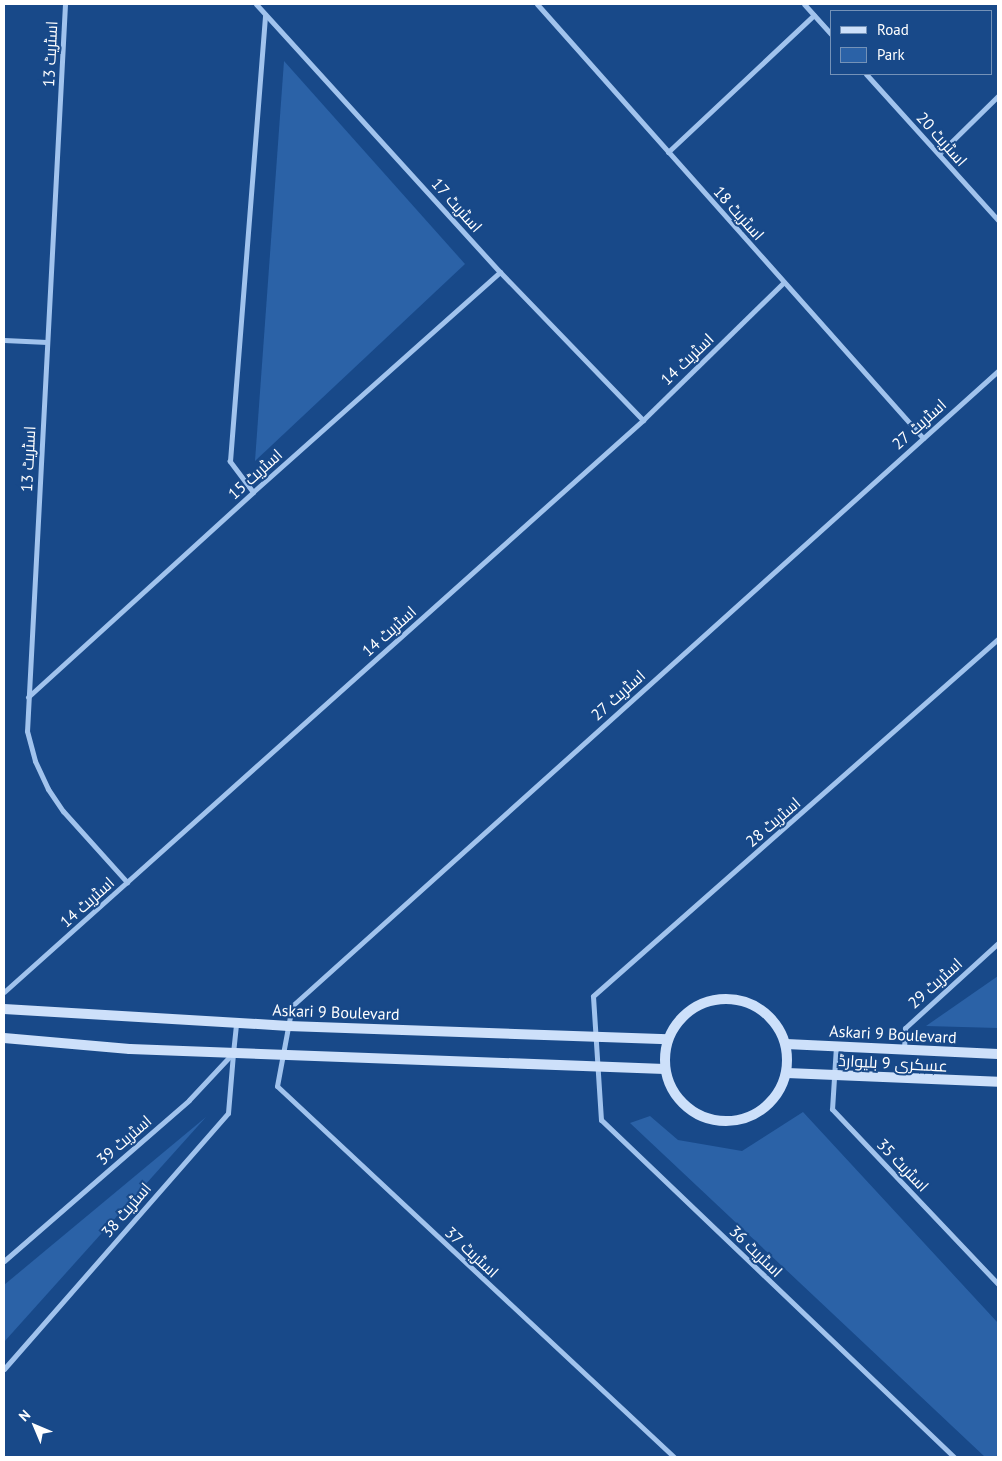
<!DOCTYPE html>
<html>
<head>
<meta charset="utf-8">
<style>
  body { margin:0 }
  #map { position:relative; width:1002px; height:1461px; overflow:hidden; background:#184989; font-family:"PT Sans",Cairo,sans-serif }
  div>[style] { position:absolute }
  .green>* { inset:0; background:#2b62a7 }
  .street>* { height:5px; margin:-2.5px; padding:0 2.5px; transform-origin:2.5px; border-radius:2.5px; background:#a1c3ed }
  .secondary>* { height:10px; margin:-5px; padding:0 5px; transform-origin:5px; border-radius:5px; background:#cde0fa }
  .secondary>.ring { margin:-5px; padding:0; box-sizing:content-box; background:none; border:10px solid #cde0fa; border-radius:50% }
  span { translate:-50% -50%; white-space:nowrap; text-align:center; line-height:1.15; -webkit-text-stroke:4px #184989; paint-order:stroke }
  .street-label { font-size:16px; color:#fff }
  .frame { position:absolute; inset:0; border:5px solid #fff; pointer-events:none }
  .legend { position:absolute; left:830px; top:10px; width:162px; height:65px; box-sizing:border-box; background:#184989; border:1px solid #7492b8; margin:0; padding:6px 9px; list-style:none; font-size:15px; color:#fff }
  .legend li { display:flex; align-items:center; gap:10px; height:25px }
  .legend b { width:25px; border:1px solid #7492b8 }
  .north { position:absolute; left:10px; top:1401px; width:50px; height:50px; -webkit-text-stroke:4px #184989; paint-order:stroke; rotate:315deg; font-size:14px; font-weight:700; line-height:20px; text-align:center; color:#fff }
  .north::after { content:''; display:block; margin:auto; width:18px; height:22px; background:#fff; clip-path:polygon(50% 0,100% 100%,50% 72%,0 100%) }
</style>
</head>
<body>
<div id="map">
  <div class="green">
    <div style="clip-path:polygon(284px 61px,465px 264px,255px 461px)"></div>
    <div style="clip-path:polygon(998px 976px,998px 1028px,926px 1026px)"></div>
    <div style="clip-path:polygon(803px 1112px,998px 1323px,998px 1457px,985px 1457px,630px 1123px,650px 1116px,678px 1140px,742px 1151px)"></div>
    <div style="clip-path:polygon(206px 1117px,4px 1342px,4px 1285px)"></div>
  </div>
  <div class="street">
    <div style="left:65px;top:4px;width:728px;rotate:92.99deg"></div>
    <div style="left:27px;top:731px;width:31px;rotate:75deg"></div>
    <div style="left:35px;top:761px;width:31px;rotate:65deg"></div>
    <div style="left:48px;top:789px;width:27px;rotate:56deg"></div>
    <div style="left:63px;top:811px;width:96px;rotate:48deg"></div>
    <div style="left:256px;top:4px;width:362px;rotate:47.7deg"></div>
    <div style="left:500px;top:272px;width:206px;rotate:46deg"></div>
    <div style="left:537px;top:4px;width:581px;rotate:48.35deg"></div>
    <div style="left:804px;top:4px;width:40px;rotate:48deg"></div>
    <div style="left:866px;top:74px;width:197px;rotate:47.9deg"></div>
    <div style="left:668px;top:152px;width:200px;rotate:-43.2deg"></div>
    <div style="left:939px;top:154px;width:83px;rotate:-44.5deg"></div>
    <div style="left:4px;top:340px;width:43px;rotate:2.7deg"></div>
    <div style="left:253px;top:492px;width:39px;rotate:-127deg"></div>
    <div style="left:230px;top:461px;width:448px;rotate:-85.5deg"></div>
    <div style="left:28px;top:697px;width:304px;rotate:-42.3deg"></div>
    <div style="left:253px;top:492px;width:331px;rotate:-41.7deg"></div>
    <div style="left:4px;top:992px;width:858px;rotate:-41.83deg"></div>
    <div style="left:643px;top:420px;width:197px;rotate:-44.4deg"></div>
    <div style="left:836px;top:1046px;width:63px;rotate:93.6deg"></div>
    <div style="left:832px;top:1109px;width:241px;rotate:46.5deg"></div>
    <div style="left:904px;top:1049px;width:21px;rotate:-87deg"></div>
    <div style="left:905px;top:1028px;width:126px;rotate:-42.4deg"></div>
    <div style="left:4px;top:1261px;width:245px;rotate:-41deg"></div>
    <div style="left:189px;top:1100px;width:64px;rotate:-46.9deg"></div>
    <div style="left:233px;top:1053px;width:30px;rotate:-84deg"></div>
    <div style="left:4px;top:1369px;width:340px;rotate:-48.8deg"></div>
    <div style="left:228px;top:1113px;width:60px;rotate:-85.2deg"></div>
    <div style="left:674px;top:1457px;width:543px;rotate:-136.94deg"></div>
    <div style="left:277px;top:1086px;width:81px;rotate:-79.4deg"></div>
    <div style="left:292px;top:1006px;width:950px;rotate:-41.97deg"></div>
    <div style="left:954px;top:1457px;width:488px;rotate:-136.3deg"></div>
    <div style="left:601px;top:1120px;width:124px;rotate:-93.7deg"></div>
    <div style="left:593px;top:996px;width:540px;rotate:-41.4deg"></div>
  </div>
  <div class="secondary">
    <div class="ring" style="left:665px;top:999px;width:112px;height:112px"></div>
    <div style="left:4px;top:1009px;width:285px;rotate:3.4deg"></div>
    <div style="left:288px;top:1026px;width:380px;rotate:2deg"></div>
    <div style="left:4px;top:1038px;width:126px;rotate:5deg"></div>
    <div style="left:130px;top:1049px;width:535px;rotate:2.14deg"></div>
    <div style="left:786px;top:1044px;width:212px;rotate:2.7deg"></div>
    <div style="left:787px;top:1073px;width:211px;rotate:2.4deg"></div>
  </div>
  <div class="street-label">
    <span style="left:50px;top:54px;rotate:-87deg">اسٹریٹ 13</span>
    <span style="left:942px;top:139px;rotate:48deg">اسٹریٹ 20</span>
    <span style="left:457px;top:205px;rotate:48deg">اسٹریٹ 17</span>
    <span style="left:739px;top:213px;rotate:48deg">اسٹریٹ 18</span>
    <span style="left:687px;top:359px;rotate:-44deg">اسٹریٹ 14</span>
    <span style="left:919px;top:424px;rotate:-42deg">اسٹریٹ 27</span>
    <span style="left:28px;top:459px;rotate:-87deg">اسٹریٹ 13</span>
    <span style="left:255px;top:474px;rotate:-42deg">اسٹریٹ 15</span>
    <span style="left:389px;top:631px;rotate:-42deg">اسٹریٹ 14</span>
    <span style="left:618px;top:695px;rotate:-42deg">اسٹریٹ 27</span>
    <span style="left:773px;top:822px;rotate:-41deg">اسٹریٹ 28</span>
    <span style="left:87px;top:902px;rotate:-42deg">اسٹریٹ 14</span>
    <span style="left:935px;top:983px;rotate:-42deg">اسٹریٹ 29</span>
    <span style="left:336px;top:1012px;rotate:2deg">Askari 9 Boulevard</span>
    <span style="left:893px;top:1034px;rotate:3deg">Askari 9 Boulevard</span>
    <span style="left:893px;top:1063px;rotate:3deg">عسکری 9 بلیوارڈ</span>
    <span style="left:124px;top:1140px;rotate:-41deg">اسٹریٹ 39</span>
    <span style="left:903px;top:1165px;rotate:46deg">اسٹریٹ 35</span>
    <span style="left:126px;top:1210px;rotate:-49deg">اسٹریٹ 38</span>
    <span style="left:756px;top:1251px;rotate:44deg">اسٹریٹ 36</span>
    <span style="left:472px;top:1252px;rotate:43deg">اسٹریٹ 37</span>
  </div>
  <div class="frame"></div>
  <ul class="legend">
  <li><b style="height:6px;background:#cde0fa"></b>Road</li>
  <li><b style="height:14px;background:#2b62a7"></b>Park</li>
  </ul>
  <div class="north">N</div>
</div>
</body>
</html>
